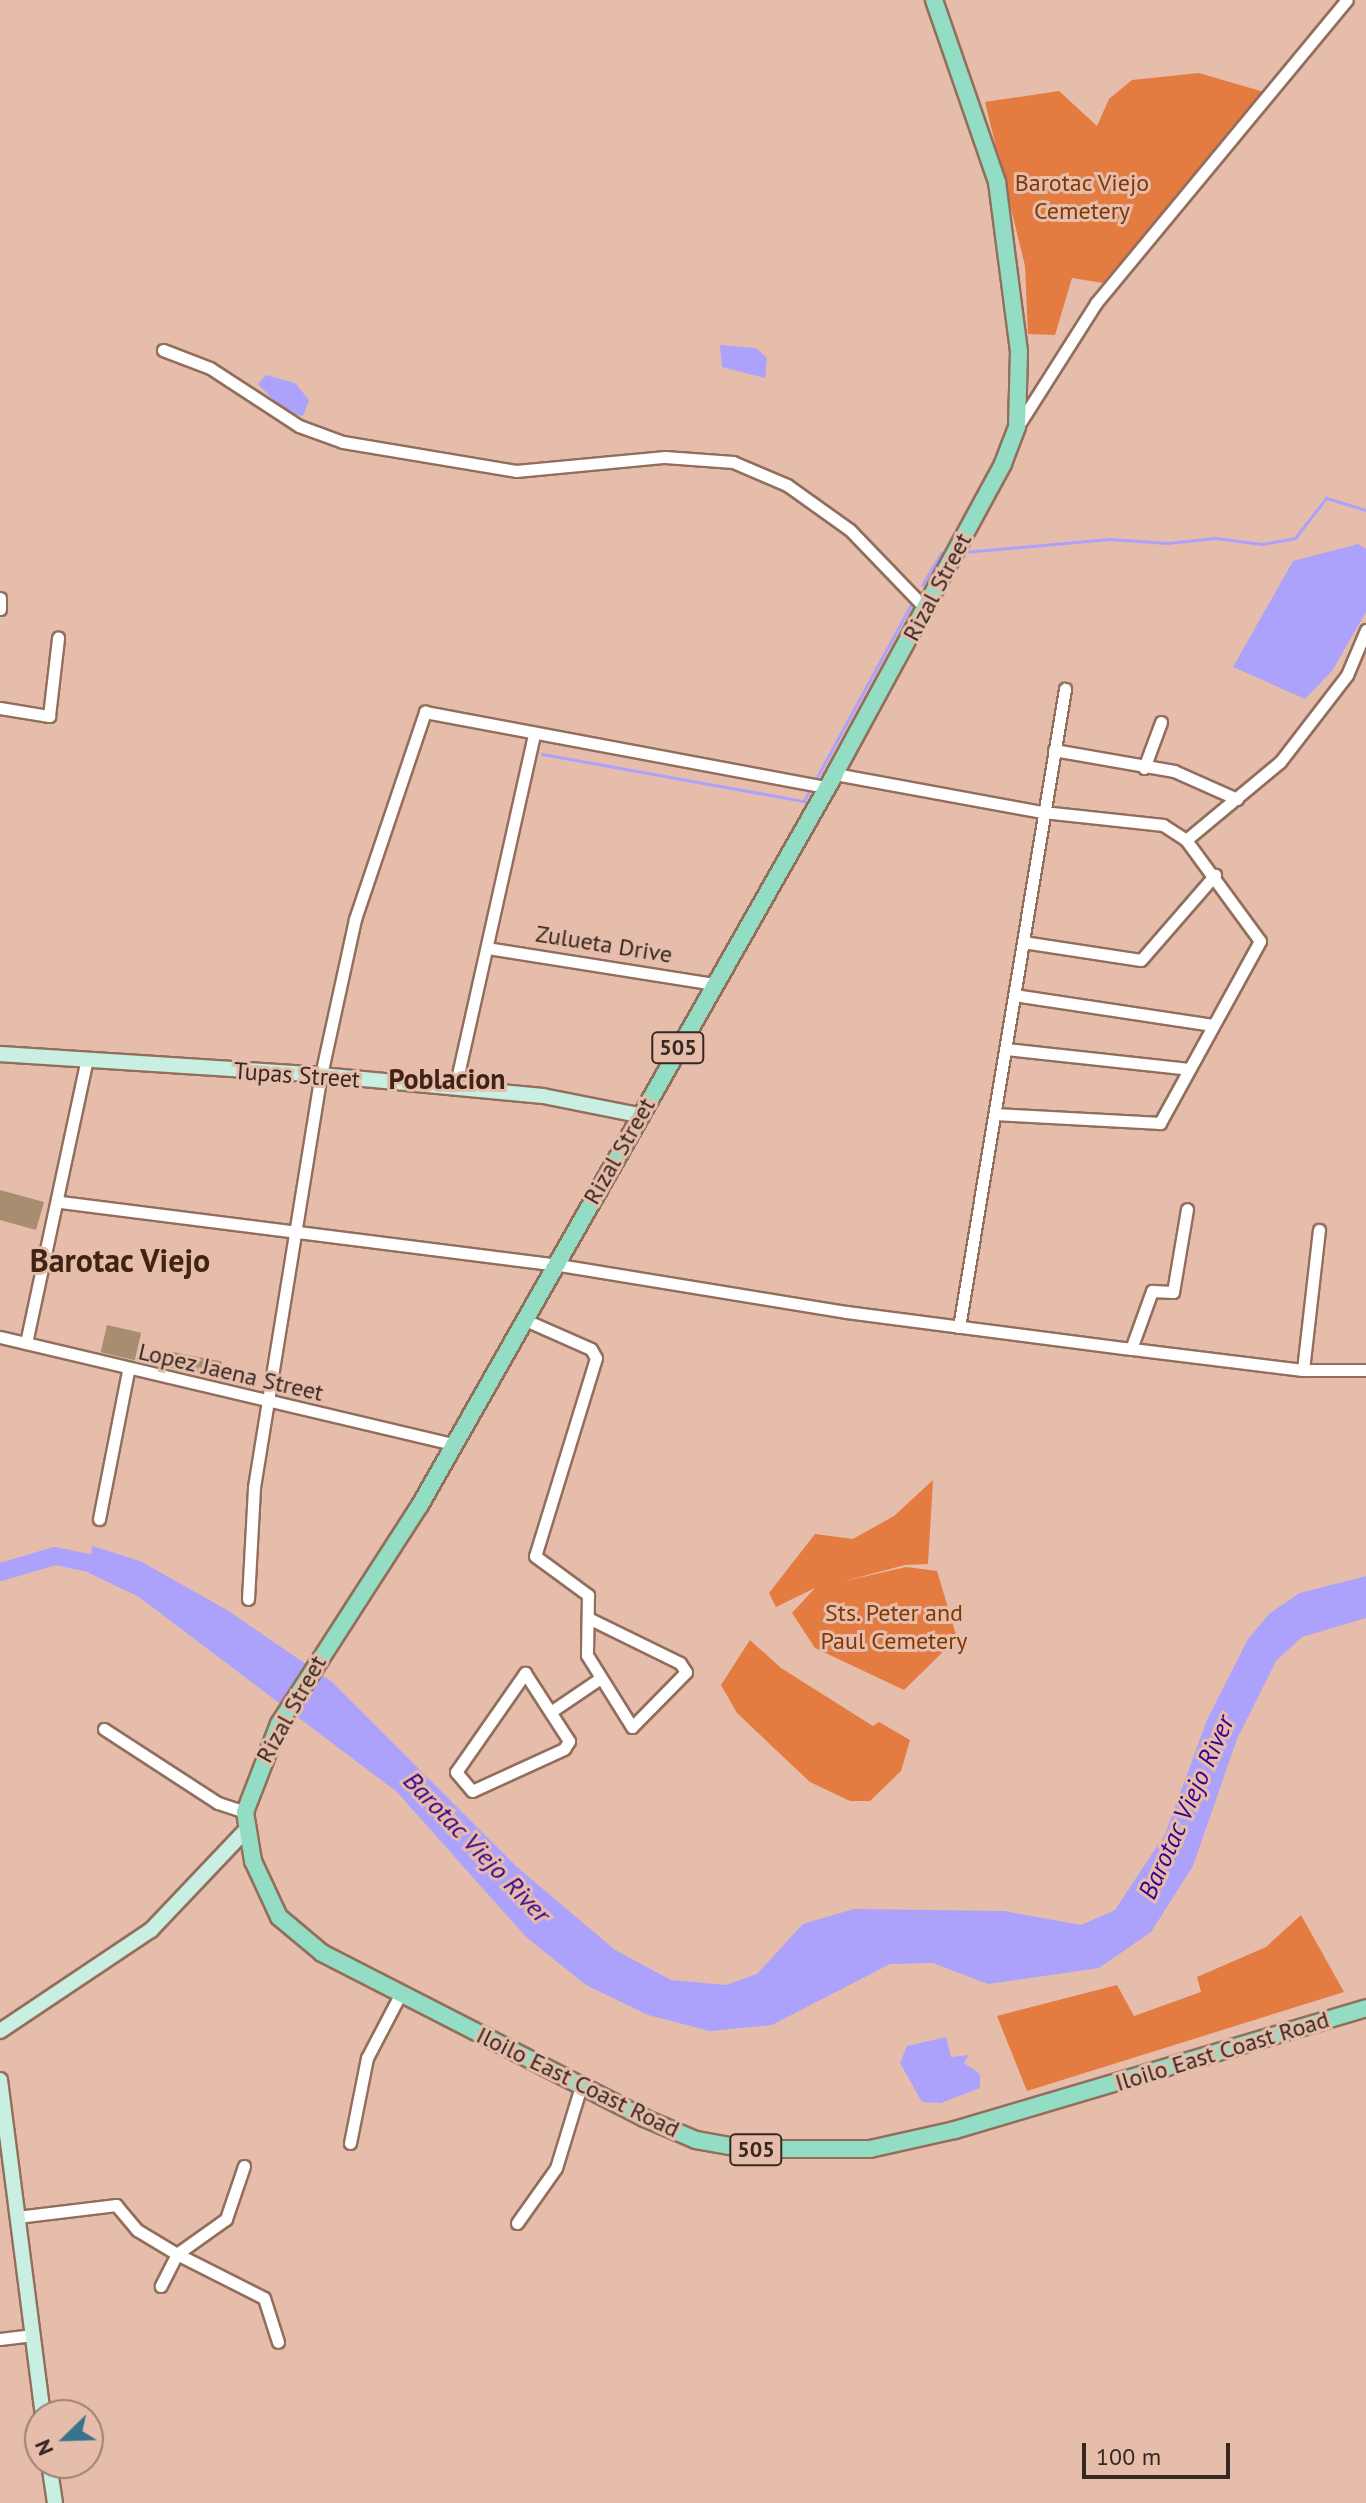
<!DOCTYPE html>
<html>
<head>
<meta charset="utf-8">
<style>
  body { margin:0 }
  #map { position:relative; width:1366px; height:2503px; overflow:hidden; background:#e5bdaa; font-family:"PT Sans",sans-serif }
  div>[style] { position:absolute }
  .green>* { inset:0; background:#e47b40 }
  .water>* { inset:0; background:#aca2fc }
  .stream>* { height:3px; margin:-1.5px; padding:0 1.5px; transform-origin:1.5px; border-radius:1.5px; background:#aca2fc }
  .river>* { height:18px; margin:-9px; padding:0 9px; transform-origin:9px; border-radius:9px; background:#aca2fc }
  .building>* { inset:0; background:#a88d70; transform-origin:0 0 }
  .roads { filter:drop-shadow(2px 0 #926e5d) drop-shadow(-2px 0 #926e5d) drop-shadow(0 2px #926e5d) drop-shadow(0 -2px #926e5d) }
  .street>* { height:11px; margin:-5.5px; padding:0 5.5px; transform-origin:5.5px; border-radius:5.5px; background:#fff }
  .secondary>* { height:14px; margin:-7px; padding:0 7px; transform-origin:7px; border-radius:7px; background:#c9eee2 }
  .primary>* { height:16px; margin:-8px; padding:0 8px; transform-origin:8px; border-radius:8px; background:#93ddc5 }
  span { translate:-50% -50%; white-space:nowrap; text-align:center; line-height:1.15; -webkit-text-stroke:6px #e5bdaa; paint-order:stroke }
  .shield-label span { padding:2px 6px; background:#e5bdaa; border:2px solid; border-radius:6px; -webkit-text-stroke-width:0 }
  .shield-label { font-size:22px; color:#362720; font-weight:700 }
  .park-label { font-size:24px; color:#803807 }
  .street-label { font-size:24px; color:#362720 }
  .water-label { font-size:26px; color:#3a008e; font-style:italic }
  .quarter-label { font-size:28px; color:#412314; font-weight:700 }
  .district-label { font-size:32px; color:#412314; font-weight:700 }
  .north { position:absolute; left:24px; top:2399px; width:80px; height:80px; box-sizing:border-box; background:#e5bdaa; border:2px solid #9f8173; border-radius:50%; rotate:247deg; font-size:22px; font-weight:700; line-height:32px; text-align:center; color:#362720 }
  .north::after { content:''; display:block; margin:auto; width:28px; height:36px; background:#39748c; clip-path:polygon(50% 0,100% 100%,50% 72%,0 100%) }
  .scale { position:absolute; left:1082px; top:2443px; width:148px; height:36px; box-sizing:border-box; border:4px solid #362720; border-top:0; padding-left:10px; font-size:24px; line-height:28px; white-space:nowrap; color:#362720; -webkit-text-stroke:6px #e5bdaa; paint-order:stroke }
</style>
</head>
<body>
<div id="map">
  <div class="green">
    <div style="clip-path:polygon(1199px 73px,1264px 92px,1103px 283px,1072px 278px,1055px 335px,1028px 334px,1025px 266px,985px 102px,1059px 91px,1097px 126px,1109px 99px,1132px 80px)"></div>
    <div style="clip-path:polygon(933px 1480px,928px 1564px,905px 1565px,841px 1582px,906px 1567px,937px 1571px,957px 1638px,904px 1690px,815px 1648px,792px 1613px,815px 1588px,776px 1607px,769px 1593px,815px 1534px,853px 1539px,894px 1516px)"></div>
    <div style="clip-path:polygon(750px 1640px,781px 1668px,873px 1726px,879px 1722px,910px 1740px,901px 1771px,870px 1801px,850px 1801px,810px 1782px,737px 1713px,721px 1685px)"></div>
    <div style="clip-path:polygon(1301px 1915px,1344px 1992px,1027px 2091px,997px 2016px,1117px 1985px,1134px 2016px,1201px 1992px,1197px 1977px,1266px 1947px)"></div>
  </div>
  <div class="water">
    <div style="clip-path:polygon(720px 345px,756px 348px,767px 358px,765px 378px,722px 367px)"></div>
    <div style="clip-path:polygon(266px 375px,295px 383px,309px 400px,303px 416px,284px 411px,258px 384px)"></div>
    <div style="clip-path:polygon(1358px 544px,1366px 549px,1366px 612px,1332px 671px,1305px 699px,1233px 667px,1293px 561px)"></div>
    <div style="clip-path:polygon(92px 1546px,140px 1561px,227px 1610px,332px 1682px,517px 1867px,615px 1950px,671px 1980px,726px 1985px,757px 1974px,803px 1924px,854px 1909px,1004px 1911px,1081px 1925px,1115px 1910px,1165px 1834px,1207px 1720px,1248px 1639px,1270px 1613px,1300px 1593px,1366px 1576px,1366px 1618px,1302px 1637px,1276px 1661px,1237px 1739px,1193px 1866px,1151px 1932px,1099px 1968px,988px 1984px,933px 1963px,890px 1964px,772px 2025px,710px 2031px,648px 2015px,586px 1985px,526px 1937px,397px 1792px,139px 1597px,89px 1573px)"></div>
    <div style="clip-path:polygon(946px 2037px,951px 2057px,969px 2055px,964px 2063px,980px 2074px,980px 2088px,941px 2103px,922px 2102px,900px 2063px,907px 2046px)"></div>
  </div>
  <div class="stream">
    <div style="left:964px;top:552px;width:146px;rotate:-5.1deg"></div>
    <div style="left:1109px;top:539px;width:59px;rotate:3.9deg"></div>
    <div style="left:1168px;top:543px;width:47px;rotate:-6.1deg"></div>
    <div style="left:1215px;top:538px;width:47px;rotate:7.3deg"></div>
    <div style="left:1262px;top:544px;width:34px;rotate:-10deg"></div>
    <div style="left:1295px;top:538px;width:51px;rotate:-52.2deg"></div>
    <div style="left:1326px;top:498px;width:42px;rotate:16.7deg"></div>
    <div style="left:922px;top:585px;width:37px;rotate:-59deg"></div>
    <div style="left:941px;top:553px;width:7px;rotate:-8deg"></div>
    <div style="left:542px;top:754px;width:266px;rotate:10.2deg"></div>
    <div style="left:804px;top:801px;width:9px;rotate:-63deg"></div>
    <div style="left:817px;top:777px;width:198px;rotate:-61.4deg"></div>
  </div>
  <div class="river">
    <div style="left:0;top:1572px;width:57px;rotate:-16.2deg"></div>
    <div style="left:55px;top:1556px;width:59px;rotate:11.7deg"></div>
  </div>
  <div class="building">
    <div style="clip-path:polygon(0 1190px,44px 1202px,36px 1230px,0 1220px)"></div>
    <div style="left:107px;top:1325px;width:35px;height:28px;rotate:13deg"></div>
    <div style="left:163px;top:1350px;width:60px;height:16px;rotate:11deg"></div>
  </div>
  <div class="roads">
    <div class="street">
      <div style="left:163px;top:350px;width:50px;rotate:21deg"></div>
      <div style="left:210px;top:368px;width:106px;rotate:33.1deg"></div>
      <div style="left:299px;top:426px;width:47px;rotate:20deg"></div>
      <div style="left:343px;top:442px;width:175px;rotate:9.5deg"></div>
      <div style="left:516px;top:471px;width:150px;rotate:-5.4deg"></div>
      <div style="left:665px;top:457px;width:68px;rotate:4.2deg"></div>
      <div style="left:733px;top:462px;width:59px;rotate:23.1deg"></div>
      <div style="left:787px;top:485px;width:77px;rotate:35.5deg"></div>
      <div style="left:850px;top:530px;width:110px;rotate:46.1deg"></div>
      <div style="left:1018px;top:426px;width:146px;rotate:-57.6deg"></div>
      <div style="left:1096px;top:303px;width:393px;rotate:-50.4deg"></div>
      <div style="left:0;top:598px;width:11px;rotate:90deg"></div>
      <div style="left:0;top:708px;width:50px;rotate:9.3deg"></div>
      <div style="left:49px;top:716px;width:79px;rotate:-83.4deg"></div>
      <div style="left:1054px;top:750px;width:122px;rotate:9.9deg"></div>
      <div style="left:1174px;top:771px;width:69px;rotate:24deg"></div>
      <div style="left:1144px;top:768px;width:49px;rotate:-69.7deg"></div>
      <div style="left:835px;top:774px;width:211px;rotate:10.4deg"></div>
      <div style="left:1043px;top:812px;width:121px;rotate:6.2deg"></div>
      <div style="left:1163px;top:825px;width:27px;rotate:33deg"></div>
      <div style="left:1186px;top:840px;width:125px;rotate:53.8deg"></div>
      <div style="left:1260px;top:941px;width:208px;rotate:118.8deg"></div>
      <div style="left:1160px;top:1123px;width:165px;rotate:-176.9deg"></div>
      <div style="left:1186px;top:840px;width:122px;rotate:-39.7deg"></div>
      <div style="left:1280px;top:762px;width:110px;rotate:-52.4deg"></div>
      <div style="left:1347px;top:675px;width:49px;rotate:-67.1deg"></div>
      <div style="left:1023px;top:942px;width:119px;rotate:8.7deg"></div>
      <div style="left:1141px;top:960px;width:113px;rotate:-49deg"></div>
      <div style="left:487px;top:948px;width:230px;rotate:9deg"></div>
      <div style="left:1014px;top:995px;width:201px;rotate:8.6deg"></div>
      <div style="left:1006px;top:1049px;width:184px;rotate:6.2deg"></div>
      <div style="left:455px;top:1088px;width:363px;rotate:-77.4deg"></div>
      <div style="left:60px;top:1202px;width:497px;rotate:7.2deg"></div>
      <div style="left:553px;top:1264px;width:297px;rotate:9.3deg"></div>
      <div style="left:846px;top:1312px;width:280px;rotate:7.4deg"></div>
      <div style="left:1124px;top:1348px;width:180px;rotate:7deg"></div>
      <div style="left:1303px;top:1370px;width:63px"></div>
      <div style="left:523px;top:1319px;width:74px;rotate:23.8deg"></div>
      <div style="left:591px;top:1349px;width:10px;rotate:61deg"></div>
      <div style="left:596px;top:1358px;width:207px;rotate:107.1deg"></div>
      <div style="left:535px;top:1556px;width:66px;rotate:36.3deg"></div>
      <div style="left:588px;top:1595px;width:60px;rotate:91deg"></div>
      <div style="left:587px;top:1655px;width:85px;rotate:58deg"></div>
      <div style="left:632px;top:1727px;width:77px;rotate:-45.5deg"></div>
      <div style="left:686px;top:1672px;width:11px;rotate:-124deg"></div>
      <div style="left:680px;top:1663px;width:102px;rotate:-153.9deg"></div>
      <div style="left:959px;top:1327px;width:647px;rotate:-80.57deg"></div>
      <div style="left:0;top:1337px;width:465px;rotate:13.3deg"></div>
      <div style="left:26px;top:1343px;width:287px;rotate:-77.9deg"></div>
      <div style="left:1131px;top:1349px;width:62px;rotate:-70.1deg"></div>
      <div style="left:1152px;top:1291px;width:21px;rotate:3deg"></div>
      <div style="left:1173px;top:1292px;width:84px;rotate:-80.4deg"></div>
      <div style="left:1303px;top:1370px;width:141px;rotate:-83.5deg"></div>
      <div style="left:99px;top:1519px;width:151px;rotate:-78.9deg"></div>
      <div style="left:248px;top:1599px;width:112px;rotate:-86.9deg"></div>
      <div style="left:254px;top:1487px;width:417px;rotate:-80.8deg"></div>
      <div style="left:321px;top:1075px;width:160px;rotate:-77.7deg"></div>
      <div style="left:355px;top:919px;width:219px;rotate:-71.3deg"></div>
      <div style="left:425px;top:712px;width:408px;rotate:10.6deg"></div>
      <div style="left:525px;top:1673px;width:81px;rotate:57.1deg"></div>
      <div style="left:569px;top:1741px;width:9px;rotate:122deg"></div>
      <div style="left:564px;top:1749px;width:101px;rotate:155.5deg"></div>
      <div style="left:472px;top:1791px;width:25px;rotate:-130deg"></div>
      <div style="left:456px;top:1772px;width:121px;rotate:-55.1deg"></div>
      <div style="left:552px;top:1711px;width:57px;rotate:-34.2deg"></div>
      <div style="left:104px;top:1729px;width:136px;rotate:33deg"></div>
      <div style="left:218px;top:1803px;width:28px;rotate:18deg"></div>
      <div style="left:350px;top:2143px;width:87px;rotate:-78.7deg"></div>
      <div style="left:367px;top:2058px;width:73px;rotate:-62.4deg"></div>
      <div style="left:244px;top:2166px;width:56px;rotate:108.8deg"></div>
      <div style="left:226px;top:2219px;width:60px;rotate:144.5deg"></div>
      <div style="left:177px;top:2254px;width:97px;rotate:26.8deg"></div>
      <div style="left:264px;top:2298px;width:46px;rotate:72.3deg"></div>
      <div style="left:17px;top:2217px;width:100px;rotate:-6.9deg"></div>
      <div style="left:116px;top:2205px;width:33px;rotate:50deg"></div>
      <div style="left:137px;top:2230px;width:47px;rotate:31deg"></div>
      <div style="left:177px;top:2254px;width:36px;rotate:117deg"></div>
      <div style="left:517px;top:2223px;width:67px;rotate:-54.7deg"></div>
      <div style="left:556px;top:2168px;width:86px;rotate:-73deg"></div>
      <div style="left:0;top:2339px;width:33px;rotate:-7deg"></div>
    </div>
    <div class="secondary">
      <div style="left:0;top:1054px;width:322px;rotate:3.7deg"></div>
      <div style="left:321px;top:1075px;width:223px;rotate:5.4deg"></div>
      <div style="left:543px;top:1096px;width:98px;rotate:11.2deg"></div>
      <div style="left:0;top:2031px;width:182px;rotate:-33.8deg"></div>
      <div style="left:151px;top:1930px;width:139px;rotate:-46.5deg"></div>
      <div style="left:0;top:2080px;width:338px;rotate:82.7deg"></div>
      <div style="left:49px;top:2463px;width:40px;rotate:81.5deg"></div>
    </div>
    <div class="primary">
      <div style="left:934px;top:0;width:193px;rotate:70.9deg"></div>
      <div style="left:997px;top:182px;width:170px;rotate:82.6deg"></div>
      <div style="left:1019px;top:351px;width:76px;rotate:91.5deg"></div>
      <div style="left:1017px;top:427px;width:40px;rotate:111deg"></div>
      <div style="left:1003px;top:464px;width:353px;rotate:118.5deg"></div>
      <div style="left:835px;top:774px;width:841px;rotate:119.58deg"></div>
      <div style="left:420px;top:1505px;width:260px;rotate:122.8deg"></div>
      <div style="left:279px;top:1724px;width:94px;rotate:111.1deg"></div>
      <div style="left:245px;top:1812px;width:50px;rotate:80.7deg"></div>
      <div style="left:253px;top:1861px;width:62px;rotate:65.1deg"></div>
      <div style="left:279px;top:1917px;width:56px;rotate:39.9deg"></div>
      <div style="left:322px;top:1953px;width:362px;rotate:27.1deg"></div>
      <div style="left:644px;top:2118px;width:56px;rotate:22.9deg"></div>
      <div style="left:696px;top:2140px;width:52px;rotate:10deg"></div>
      <div style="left:747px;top:2149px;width:123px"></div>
      <div style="left:870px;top:2149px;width:87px;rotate:-12.6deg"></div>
      <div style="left:955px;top:2130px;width:429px;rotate:-16.5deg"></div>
    </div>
  </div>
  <div class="shield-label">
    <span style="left:678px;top:1048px">505</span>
    <span style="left:756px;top:2150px">505</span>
  </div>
  <div class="park-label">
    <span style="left:1082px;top:197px">Barotac Viejo<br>Cemetery</span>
    <span style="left:894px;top:1627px">Sts. Peter and<br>Paul Cemetery</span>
  </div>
  <div class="street-label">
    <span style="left:937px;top:587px;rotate:-62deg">Rizal Street</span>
    <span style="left:604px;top:944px;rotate:9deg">Zulueta Drive</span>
    <span style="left:297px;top:1075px;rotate:4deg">Tupas Street</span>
    <span style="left:619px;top:1151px;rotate:-60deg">Rizal Street</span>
    <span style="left:231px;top:1372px;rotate:13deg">Lopez Jaena Street</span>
    <span style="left:291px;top:1709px;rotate:-61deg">Rizal Street</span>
    <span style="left:1222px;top:2051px;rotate:-17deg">Iloilo East Coast Road</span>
    <span style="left:578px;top:2082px;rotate:26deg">Iloilo East Coast Road</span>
  </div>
  <div class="water-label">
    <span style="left:1186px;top:1807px;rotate:-66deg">Barotac Viejo River</span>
    <span style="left:477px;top:1847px;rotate:46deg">Barotac Viejo River</span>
  </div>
  <div class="quarter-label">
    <span style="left:447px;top:1079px">Poblacion</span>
  </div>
  <div class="district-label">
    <span style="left:120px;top:1260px">Barotac Viejo</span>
  </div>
  <div class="north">N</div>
  <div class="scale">100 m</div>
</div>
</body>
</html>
